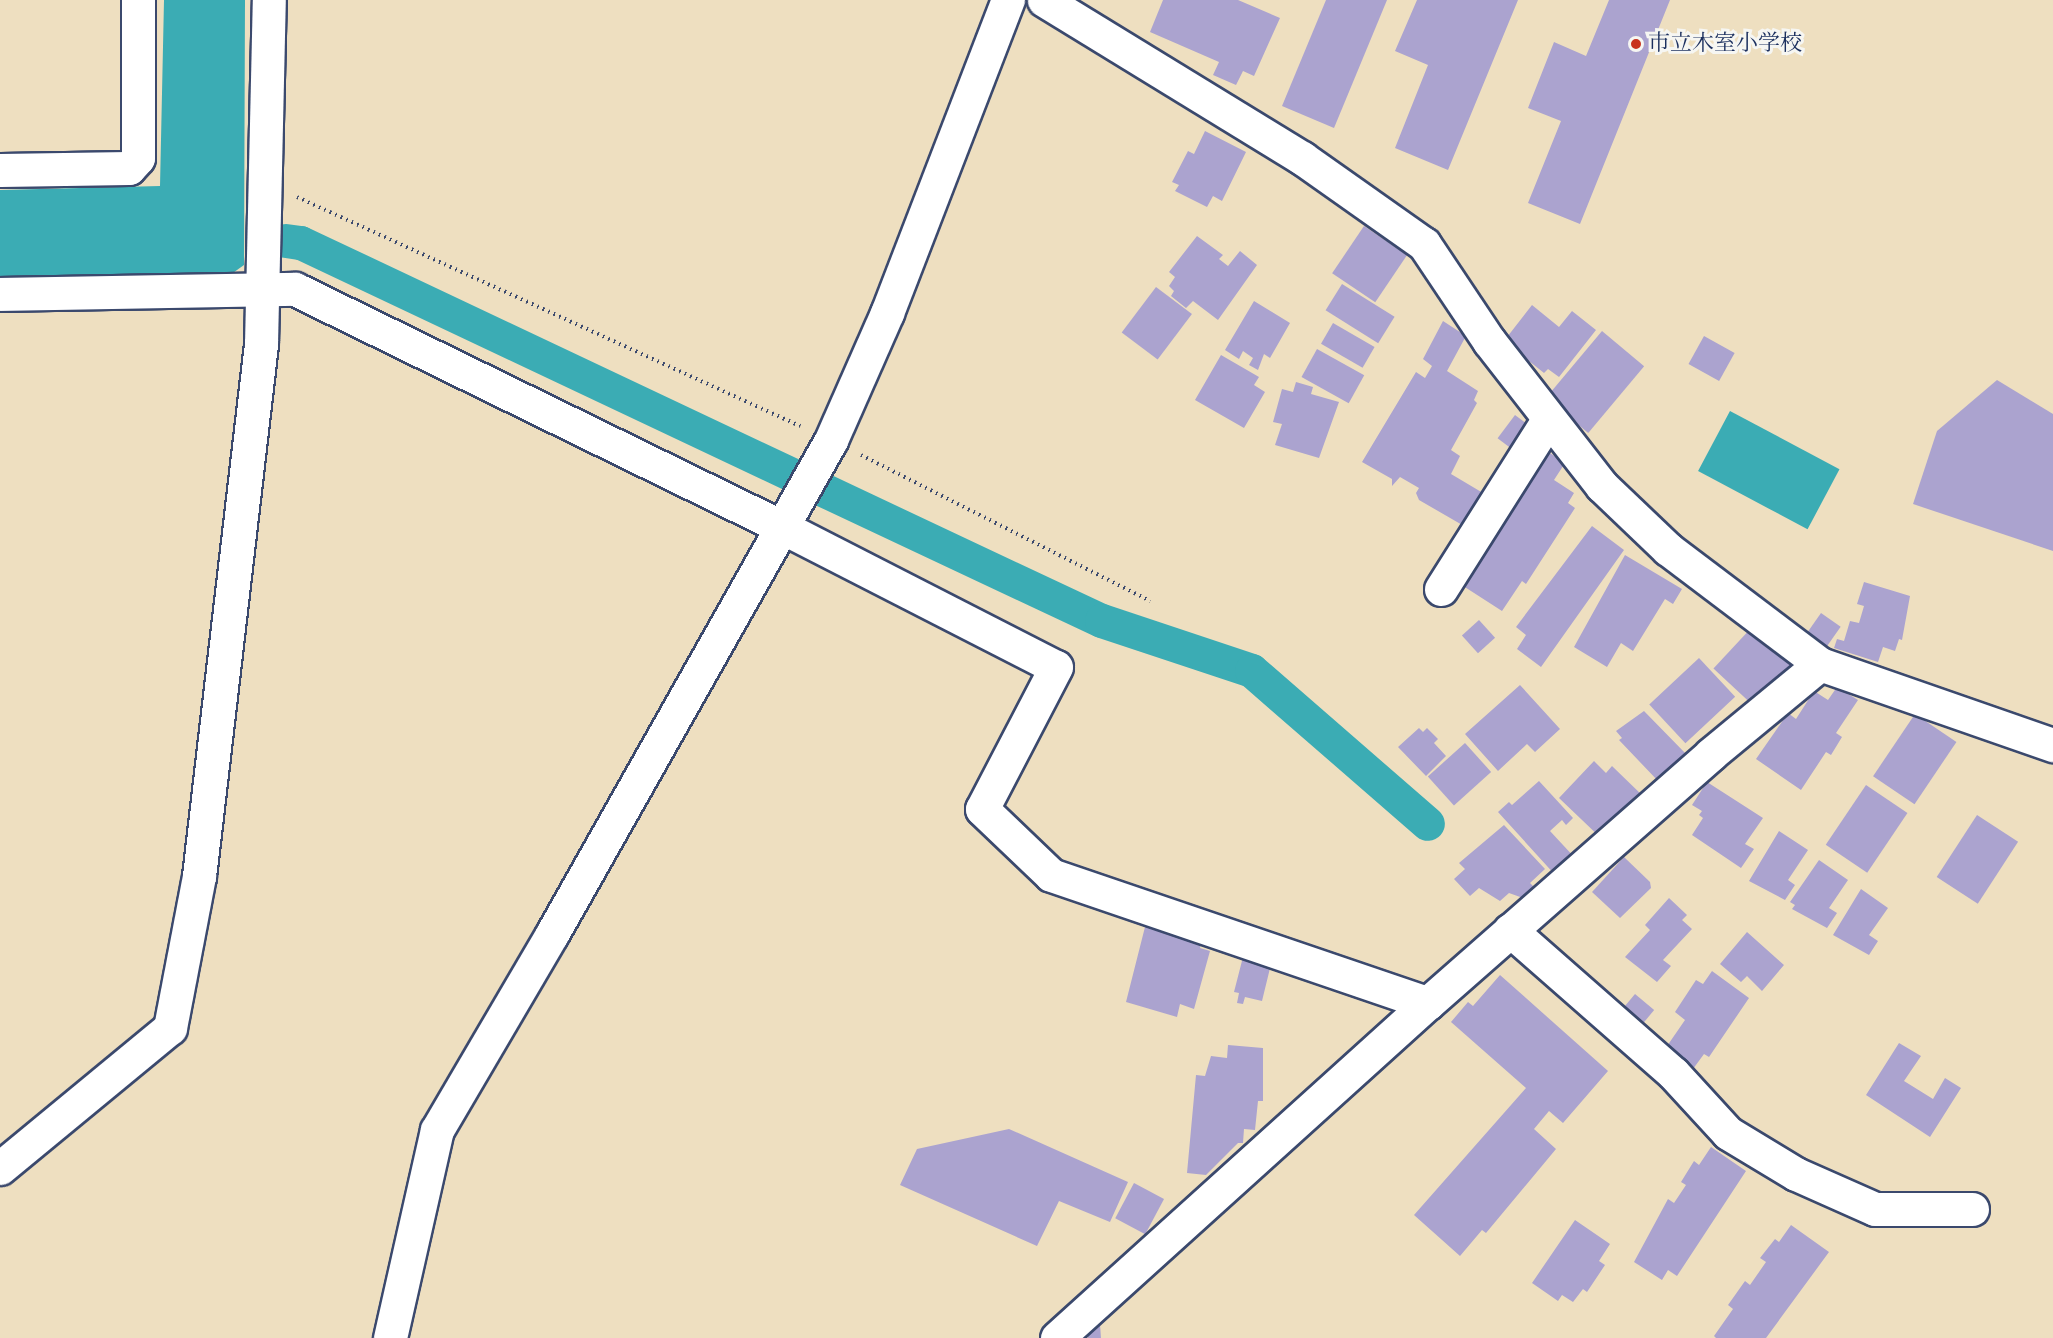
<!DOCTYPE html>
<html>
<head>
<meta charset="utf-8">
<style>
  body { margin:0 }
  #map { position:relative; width:2053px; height:1338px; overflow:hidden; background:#eedfc0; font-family:Alegreya,"Noto Serif JP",serif }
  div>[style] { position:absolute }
  .water>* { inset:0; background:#3bacb4; transform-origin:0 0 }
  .canal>* { height:34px; margin:-17px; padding:0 17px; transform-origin:17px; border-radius:17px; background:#3bacb4 }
  .building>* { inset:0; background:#aba3cf; transform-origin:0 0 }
  .path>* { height:4px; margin-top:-2px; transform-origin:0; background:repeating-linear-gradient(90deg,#3b496d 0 1.5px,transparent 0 6px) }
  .roads { filter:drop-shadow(2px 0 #3b496d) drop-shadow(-2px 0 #3b496d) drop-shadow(0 2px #3b496d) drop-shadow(0 -2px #3b496d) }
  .minor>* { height:33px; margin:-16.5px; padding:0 16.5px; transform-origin:16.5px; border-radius:16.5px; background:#fff }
  .dots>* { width:16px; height:16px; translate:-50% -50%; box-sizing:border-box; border:3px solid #f6f6f2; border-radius:50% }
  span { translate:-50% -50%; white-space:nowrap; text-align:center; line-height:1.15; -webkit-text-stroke:6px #f6f6f2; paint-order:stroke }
  .poi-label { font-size:22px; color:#1b2f5e }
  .left { translate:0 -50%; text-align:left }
</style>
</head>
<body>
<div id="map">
  <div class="water">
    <div style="clip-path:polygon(164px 0,245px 0,244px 265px,230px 275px,0 279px,0 190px,160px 186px)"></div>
    <div style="left:1730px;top:411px;width:124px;height:68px;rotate:28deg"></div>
  </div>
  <div class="canal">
    <div style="left:286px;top:241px;width:15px;rotate:8deg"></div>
    <div style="left:301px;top:243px;width:543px;rotate:25.29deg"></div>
    <div style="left:821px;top:489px;width:310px;rotate:25.2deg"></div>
    <div style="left:1102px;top:621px;width:158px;rotate:18.4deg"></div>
    <div style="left:1252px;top:671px;width:233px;rotate:41deg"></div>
  </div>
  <div class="building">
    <div style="clip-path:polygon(1163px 0,1238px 0,1280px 18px,1254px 76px,1243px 71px,1236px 85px,1213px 75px,1219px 62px,1150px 32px)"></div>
    <div style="clip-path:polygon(1326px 0,1387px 0,1334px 128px,1282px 106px)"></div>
    <div style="clip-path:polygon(1417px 0,1518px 0,1448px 170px,1395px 148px,1428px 65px,1395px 51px)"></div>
    <div style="clip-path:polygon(1609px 0,1670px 0,1580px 224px,1528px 203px,1561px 121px,1528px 108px,1554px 42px,1586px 56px)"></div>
    <div style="clip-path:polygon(1205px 131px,1246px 152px,1222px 201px,1213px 196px,1207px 207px,1175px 191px,1179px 185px,1172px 182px,1188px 151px,1194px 154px)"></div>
    <div style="left:1364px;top:226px;width:52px;height:57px;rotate:34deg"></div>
    <div style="clip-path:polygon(1197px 236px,1223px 255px,1219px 259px,1228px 266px,1240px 251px,1257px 265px,1218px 320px,1193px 301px,1186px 308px,1171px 296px,1174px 291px,1169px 286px,1175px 277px,1169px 272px)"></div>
    <div style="left:1342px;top:284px;width:62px;height:31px;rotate:32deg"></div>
    <div style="left:1156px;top:287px;width:45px;height:57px;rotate:37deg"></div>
    <div style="clip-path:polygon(1254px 301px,1290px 323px,1270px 358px,1264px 354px,1258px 370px,1249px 365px,1253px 358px,1243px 351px,1239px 359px,1225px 350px)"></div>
    <div style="clip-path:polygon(1532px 305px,1559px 327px,1572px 311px,1596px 330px,1559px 377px,1548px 369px,1544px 373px,1504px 341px)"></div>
    <div style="clip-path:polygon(1443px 321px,1466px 336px,1447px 371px,1478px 391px,1474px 400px,1477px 403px,1451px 450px,1460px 456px,1451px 474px,1483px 493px,1464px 526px,1419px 500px,1416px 493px,1419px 488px,1400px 477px,1392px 486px,1392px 479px,1362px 462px,1416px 372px,1425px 378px,1432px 366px,1423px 359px)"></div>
    <div style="left:1333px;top:323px;width:48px;height:24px;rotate:30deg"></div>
    <div style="left:1602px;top:331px;width:55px;height:87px;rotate:40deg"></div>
    <div style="left:1704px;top:336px;width:35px;height:32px;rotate:29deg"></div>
    <div style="left:1317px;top:349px;width:54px;height:32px;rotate:29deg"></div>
    <div style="clip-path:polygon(1221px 355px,1259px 377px,1254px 385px,1265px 392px,1244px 428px,1195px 400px)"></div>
    <div style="clip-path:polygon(1997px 380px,2053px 414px,2053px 551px,1913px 504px,1937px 431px)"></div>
    <div style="clip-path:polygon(1296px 382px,1313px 387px,1311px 394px,1339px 402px,1319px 458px,1275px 445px,1282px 424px,1273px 422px,1282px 389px,1293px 392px)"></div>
    <div style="left:1515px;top:415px;width:25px;height:29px;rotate:37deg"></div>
    <div style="clip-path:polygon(1541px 447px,1565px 463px,1554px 480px,1574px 493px,1568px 503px,1575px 508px,1526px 584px,1522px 581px,1502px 611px,1457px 582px)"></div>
    <div style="clip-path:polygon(1592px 526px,1624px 550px,1541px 667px,1517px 649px,1526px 635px,1516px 627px)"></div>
    <div style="clip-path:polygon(1625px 555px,1682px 589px,1673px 604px,1665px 599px,1633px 651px,1621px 643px,1607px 667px,1574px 647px)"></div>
    <div style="clip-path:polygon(1864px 582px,1910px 596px,1902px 640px,1899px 639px,1895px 651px,1883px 647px,1878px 662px,1834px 648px,1837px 639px,1844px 641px,1850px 621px,1859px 623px,1864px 606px,1857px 604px)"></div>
    <div style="left:1821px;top:613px;width:24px;height:29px;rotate:35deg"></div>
    <div style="left:1479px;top:620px;width:24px;height:23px;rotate:48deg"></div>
    <div style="left:1753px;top:626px;width:54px;height:58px;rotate:43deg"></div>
    <div style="left:1699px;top:658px;width:53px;height:68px;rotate:47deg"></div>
    <div style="clip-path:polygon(1520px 685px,1560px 729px,1535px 752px,1527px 744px,1498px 771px,1465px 734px)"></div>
    <div style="clip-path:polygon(1837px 687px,1858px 700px,1836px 733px,1842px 737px,1831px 755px,1826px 752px,1801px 790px,1756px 759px,1788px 713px,1796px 719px,1814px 691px,1828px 700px)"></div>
    <div style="clip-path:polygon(1644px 711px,1687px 755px,1659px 782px,1619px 740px,1622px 738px,1616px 731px)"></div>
    <div style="left:1915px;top:714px;width:50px;height:75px;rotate:34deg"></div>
    <div style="clip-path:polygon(1419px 728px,1423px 732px,1427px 728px,1438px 739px,1434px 743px,1446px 756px,1426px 776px,1398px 747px)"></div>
    <div style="left:1465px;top:743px;width:39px;height:50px;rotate:48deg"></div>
    <div style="clip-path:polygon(1594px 761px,1606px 773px,1612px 766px,1645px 798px,1604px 841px,1559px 798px)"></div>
    <div style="clip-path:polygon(1539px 781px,1573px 818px,1566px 825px,1562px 820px,1550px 831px,1576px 859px,1557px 877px,1498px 812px,1509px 802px,1512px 805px)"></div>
    <div style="clip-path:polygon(1707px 782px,1763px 818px,1745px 844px,1754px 849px,1741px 868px,1692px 835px,1703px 818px,1699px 815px,1702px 811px,1692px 805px)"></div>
    <div style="left:1866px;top:785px;width:50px;height:72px;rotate:34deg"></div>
    <div style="left:1977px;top:815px;width:49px;height:74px;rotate:33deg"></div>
    <div style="clip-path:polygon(1504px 825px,1545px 869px,1530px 883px,1534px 887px,1523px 898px,1509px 893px,1500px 901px,1479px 888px,1470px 896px,1454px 879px,1465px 869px,1459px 863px)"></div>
    <div style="clip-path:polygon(1779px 831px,1808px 850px,1788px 880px,1795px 885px,1785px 900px,1749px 881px)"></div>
    <div style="clip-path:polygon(1624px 857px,1650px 882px,1651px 888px,1620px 918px,1592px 892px)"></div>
    <div style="clip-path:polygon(1819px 860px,1848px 880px,1829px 908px,1837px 913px,1827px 928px,1792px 909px,1795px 905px,1790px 902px)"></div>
    <div style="clip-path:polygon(1861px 889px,1888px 908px,1869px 935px,1878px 941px,1869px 955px,1833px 935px)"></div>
    <div style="clip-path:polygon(1669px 898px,1687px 915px,1682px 920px,1692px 929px,1663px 960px,1671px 966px,1657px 982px,1625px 957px,1650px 930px,1645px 925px)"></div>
    <div style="clip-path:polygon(1146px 923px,1202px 939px,1200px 948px,1210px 951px,1194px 1009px,1180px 1004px,1177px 1017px,1126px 1002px)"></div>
    <div style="clip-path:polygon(1747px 932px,1784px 965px,1762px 991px,1747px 976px,1741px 982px,1720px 964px)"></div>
    <div style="clip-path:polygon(1244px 953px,1272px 960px,1262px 1001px,1245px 997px,1243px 1004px,1237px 1003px,1239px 993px,1234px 992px)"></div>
    <div style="clip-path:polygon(1712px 971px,1749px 998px,1709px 1057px,1704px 1054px,1693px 1069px,1665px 1049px,1685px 1020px,1675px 1012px,1696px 980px,1703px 984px)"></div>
    <div style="clip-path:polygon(1500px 975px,1608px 1071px,1563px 1123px,1549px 1111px,1534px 1129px,1556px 1149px,1486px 1233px,1482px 1230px,1460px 1256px,1414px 1215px,1526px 1088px,1451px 1022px,1468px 1002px,1473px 1006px)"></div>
    <div style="left:1635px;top:994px;width:25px;height:24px;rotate:40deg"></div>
    <div style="clip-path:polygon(1899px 1043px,1921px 1056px,1904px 1081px,1933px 1099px,1945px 1078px,1961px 1088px,1930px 1137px,1866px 1095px)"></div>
    <div style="clip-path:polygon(1228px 1045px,1263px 1048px,1263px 1101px,1258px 1101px,1255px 1130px,1244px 1129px,1243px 1143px,1238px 1143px,1206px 1175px,1187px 1173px,1196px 1075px,1205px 1076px,1211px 1056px,1227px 1058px)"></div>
    <div style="clip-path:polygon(1009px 1129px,1128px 1182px,1110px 1222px,1059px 1201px,1037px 1246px,900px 1185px,917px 1149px)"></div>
    <div style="clip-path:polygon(1711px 1147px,1746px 1171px,1677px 1276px,1668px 1270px,1662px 1280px,1634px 1262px,1668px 1199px,1674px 1203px,1686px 1185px,1681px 1182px,1694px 1161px,1699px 1165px)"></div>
    <div style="left:1134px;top:1183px;width:34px;height:40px;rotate:28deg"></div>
    <div style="clip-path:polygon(1575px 1220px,1610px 1244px,1599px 1261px,1605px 1265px,1587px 1292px,1583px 1289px,1573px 1302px,1562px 1295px,1558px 1301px,1532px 1283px)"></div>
    <div style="clip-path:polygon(1791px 1225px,1829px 1252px,1766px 1338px,1716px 1338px,1714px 1336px,1733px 1309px,1728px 1305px,1745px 1281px,1750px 1285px,1766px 1262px,1760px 1258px,1775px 1239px,1779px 1242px)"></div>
    <div style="left:1100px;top:1324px;width:14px;height:13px;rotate:86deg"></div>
  </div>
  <div class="path">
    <div style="left:297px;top:197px;width:553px;rotate:24.48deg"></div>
    <div style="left:861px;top:455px;width:324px;rotate:26.8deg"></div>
  </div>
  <div class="roads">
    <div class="minor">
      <div style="left:1044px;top:0;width:303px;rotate:31.5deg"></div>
      <div style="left:1302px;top:158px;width:149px;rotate:35.2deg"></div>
      <div style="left:1424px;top:244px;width:117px;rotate:56.2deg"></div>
      <div style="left:1489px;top:341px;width:184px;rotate:52.1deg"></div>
      <div style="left:1602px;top:486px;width:91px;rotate:43.7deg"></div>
      <div style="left:1668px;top:549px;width:191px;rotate:37.1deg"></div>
      <div style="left:1820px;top:664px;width:247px;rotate:19.2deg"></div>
      <div style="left:0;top:170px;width:129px;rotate:-0.9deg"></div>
      <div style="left:129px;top:168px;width:13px;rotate:-48deg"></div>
      <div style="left:138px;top:158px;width:158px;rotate:-90deg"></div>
      <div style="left:0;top:294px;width:295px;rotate:-1deg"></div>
      <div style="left:295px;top:289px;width:544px;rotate:26.05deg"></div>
      <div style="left:784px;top:528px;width:305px;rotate:27.1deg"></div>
      <div style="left:1056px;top:667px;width:160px;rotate:117.5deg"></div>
      <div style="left:982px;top:809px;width:95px;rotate:43.7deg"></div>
      <div style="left:1051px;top:875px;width:398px;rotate:18.8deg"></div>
      <div style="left:1441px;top:589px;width:200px;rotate:-57.7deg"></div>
      <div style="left:1510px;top:930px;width:217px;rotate:41.3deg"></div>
      <div style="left:1673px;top:1073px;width:81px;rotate:47.5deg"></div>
      <div style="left:1728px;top:1133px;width:79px;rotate:31.1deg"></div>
      <div style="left:1796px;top:1174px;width:86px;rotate:23.9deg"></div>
      <div style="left:1875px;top:1209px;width:97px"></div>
      <div style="left:0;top:1168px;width:220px;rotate:-39.5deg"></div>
      <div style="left:170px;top:1028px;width:155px;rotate:-79.2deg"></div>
      <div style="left:199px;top:876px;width:536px;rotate:-83.35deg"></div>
      <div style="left:261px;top:344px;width:344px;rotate:-88.7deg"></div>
      <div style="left:390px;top:1338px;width:213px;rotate:-77.3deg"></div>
      <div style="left:437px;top:1130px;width:227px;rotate:-59.6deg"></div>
      <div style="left:552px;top:934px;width:567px;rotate:-60.54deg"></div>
      <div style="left:831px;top:440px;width:139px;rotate:-66.2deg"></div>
      <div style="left:887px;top:313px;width:336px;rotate:-68.9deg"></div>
      <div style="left:1057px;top:1338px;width:500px;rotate:-42.1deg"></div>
      <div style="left:1428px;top:1003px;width:377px;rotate:-41.3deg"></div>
      <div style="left:1711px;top:754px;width:141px;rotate:-39.5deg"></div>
    </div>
  </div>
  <div class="dots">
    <div style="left:1636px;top:44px;background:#c8321e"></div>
  </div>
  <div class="poi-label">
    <span class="left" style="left:1648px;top:44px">市立木室小学校</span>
  </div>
</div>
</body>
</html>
